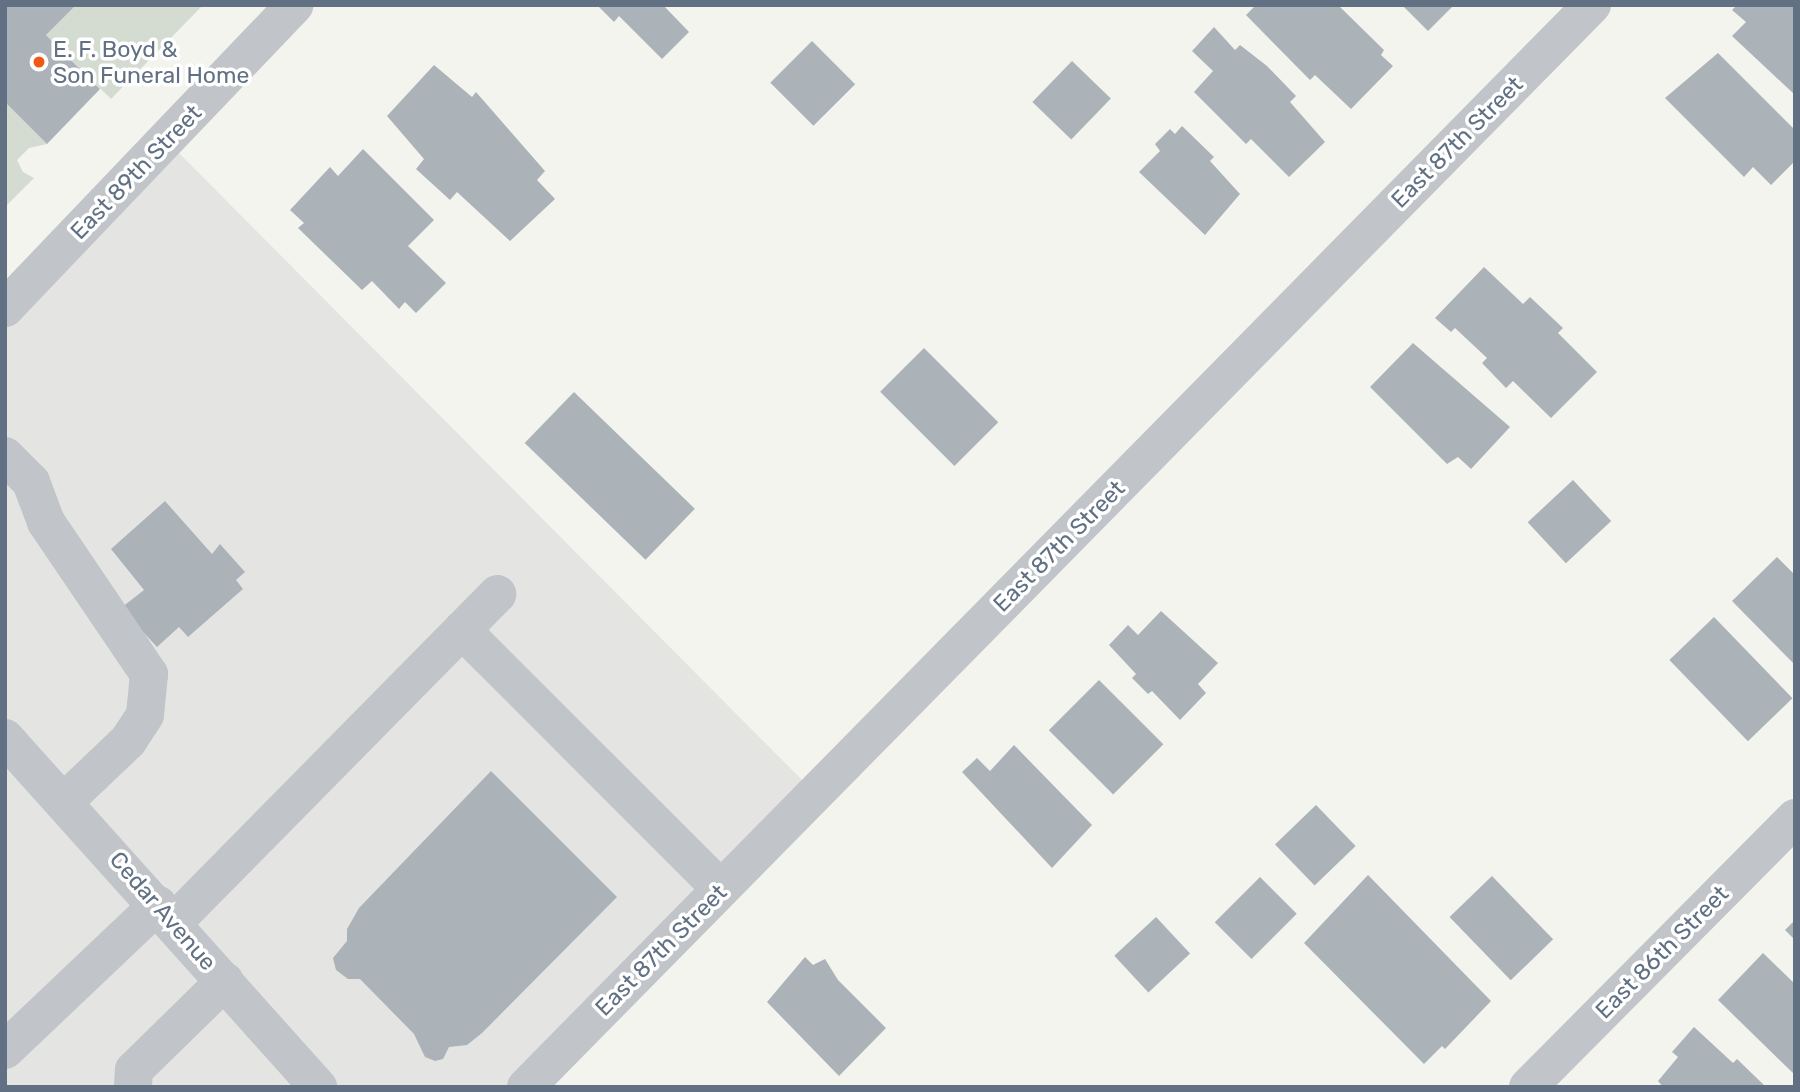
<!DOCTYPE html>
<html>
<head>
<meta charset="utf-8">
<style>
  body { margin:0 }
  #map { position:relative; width:1800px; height:1092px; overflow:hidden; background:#f4f4ef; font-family:Rubik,sans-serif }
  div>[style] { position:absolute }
  .built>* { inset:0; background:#e4e5e3 }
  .green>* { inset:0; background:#d4dbd0 }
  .building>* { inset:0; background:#abb2b8; transform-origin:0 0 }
  .minor>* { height:38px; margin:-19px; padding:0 19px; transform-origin:19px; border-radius:19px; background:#c1c4c8 }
  .dots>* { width:19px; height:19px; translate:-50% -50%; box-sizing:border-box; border:4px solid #fff; border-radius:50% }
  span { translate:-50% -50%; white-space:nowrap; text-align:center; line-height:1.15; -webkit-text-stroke:7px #fff; paint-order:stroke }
  .poi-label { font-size:23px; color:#617183 }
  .left { translate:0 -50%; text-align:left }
  .street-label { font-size:23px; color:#617183 }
  .frame { position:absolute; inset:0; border:7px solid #617183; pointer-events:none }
</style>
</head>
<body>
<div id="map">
  <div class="built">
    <div style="clip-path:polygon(166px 140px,815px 793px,526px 1087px,5px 1087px,5px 308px)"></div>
  </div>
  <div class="green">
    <div style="clip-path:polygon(76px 5px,203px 5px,111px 99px,46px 35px)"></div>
    <div style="clip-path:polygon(5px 102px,47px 144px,29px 148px,17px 160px,23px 172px,34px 178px,5px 207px)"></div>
  </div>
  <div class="building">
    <div style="clip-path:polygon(5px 5px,76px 5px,46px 35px,100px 89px,47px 144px,5px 102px)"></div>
    <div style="clip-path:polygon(597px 5px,663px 5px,689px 32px,662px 59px,619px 16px,614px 22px)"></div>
    <div style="clip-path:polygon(1256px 5px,1338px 5px,1384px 50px,1381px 55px,1393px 66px,1351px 109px,1315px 75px,1310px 80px,1246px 15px)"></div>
    <div style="clip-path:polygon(1402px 5px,1454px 5px,1428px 31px)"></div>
    <div style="clip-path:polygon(1737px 5px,1795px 5px,1795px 95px,1732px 36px,1746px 22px,1732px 10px)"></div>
    <div style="clip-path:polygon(1214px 27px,1235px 50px,1240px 45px,1267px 66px,1296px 96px,1290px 102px,1325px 142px,1289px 177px,1251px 139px,1246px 144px,1194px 92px,1213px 71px,1192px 51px)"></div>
    <div style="left:812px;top:41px;width:61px;height:59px;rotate:45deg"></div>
    <div style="clip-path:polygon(1718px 53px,1795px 130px,1795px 161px,1771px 185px,1753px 167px,1744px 177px,1665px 98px)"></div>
    <div style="left:1072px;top:61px;width:54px;height:57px;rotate:44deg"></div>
    <div style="clip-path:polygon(434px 65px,472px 97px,476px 92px,545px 171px,537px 180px,555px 199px,510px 241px,457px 192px,450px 200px,416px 169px,424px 159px,387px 116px)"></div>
    <div style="clip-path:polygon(1182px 126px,1214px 157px,1210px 161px,1240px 194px,1205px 235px,1139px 172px,1160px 151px,1155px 144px,1170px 129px,1175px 134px)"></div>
    <div style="clip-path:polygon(363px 149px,434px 220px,408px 246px,446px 283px,416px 313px,405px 302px,399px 309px,372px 281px,362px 290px,298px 228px,304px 223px,290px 210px,330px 167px,338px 176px)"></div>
    <div style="clip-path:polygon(1484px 267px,1523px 304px,1530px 297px,1563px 328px,1558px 333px,1597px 372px,1551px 418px,1513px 381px,1506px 388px,1482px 363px,1487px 358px,1455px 328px,1451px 332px,1435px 318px)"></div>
    <div style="clip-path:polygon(1413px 343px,1510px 427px,1471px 469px,1458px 457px,1447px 464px,1370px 387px)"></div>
    <div style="left:924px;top:348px;width:105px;height:62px;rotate:45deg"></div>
    <div style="left:574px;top:392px;width:168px;height:71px;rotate:44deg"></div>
    <div style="left:1573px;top:480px;width:56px;height:62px;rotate:47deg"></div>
    <div style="clip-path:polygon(165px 501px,212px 554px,220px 544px,245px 572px,236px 580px,243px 589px,188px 637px,179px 627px,157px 647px,121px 608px,144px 590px,111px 549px)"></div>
    <div style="clip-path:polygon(1777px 557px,1795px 575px,1795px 665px,1732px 601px)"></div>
    <div style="clip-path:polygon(1161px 611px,1218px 663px,1198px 684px,1206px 693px,1180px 720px,1152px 691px,1148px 694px,1132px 678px,1136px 674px,1109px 645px,1128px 625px,1138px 635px)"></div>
    <div style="left:1714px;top:617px;width:113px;height:62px;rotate:46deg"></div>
    <div style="left:1099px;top:680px;width:91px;height:71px;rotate:45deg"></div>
    <div style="clip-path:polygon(1014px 745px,1092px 825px,1052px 868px,962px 772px,977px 758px,990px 771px)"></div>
    <div style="clip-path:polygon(491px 771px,617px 897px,482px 1033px,467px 1045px,449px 1047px,443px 1059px,435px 1061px,425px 1057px,414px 1034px,360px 979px,348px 979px,336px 970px,333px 958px,347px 941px,347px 929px,359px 908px)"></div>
    <div style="left:1316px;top:805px;width:57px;height:57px;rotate:46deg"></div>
    <div style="clip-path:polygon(1368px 875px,1491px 1001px,1445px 1049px,1442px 1046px,1424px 1064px,1304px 943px)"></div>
    <div style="left:1492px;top:876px;width:88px;height:59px;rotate:46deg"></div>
    <div style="left:1260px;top:877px;width:52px;height:64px;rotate:45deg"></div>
    <div style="left:1156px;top:917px;width:50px;height:57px;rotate:47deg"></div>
    <div style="clip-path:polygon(1795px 920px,1795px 940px,1785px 930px)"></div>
    <div style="clip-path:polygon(1763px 953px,1795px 984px,1795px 1075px,1718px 1000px)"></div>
    <div style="clip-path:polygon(805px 957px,813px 965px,825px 959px,838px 980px,886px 1028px,839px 1076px,767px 1002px)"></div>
    <div style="clip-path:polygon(1694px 1027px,1733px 1063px,1737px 1059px,1766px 1087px,1663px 1087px,1658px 1081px,1678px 1057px,1672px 1052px)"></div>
  </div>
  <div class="minor">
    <div style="left:5px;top:308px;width:419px;rotate:-46.3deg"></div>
    <div style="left:5px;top:456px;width:37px;rotate:45deg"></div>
    <div style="left:31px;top:482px;width:43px;rotate:69.4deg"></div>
    <div style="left:46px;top:522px;width:184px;rotate:55.9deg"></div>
    <div style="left:149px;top:674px;width:41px;rotate:95.6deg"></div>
    <div style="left:145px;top:715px;width:31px;rotate:123deg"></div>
    <div style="left:128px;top:741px;width:86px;rotate:136.4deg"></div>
    <div style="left:462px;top:630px;width:366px;rotate:45deg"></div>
    <div style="left:5px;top:738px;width:469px;rotate:48.1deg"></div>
    <div style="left:173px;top:923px;width:462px;rotate:-45.4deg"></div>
    <div style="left:5px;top:1050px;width:211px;rotate:-43.5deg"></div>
    <div style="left:133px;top:1087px;width:17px;rotate:-87deg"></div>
    <div style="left:134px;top:1070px;width:127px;rotate:-44.4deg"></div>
    <div style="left:526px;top:1087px;width:1519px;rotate:-45.43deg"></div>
    <div style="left:1528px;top:1087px;width:379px;rotate:-45.2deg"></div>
  </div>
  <div class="dots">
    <div style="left:39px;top:62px;background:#ef5815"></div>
  </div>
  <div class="poi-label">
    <span class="left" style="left:53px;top:62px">E. F. Boyd &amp;<br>Son Funeral Home</span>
  </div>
  <div class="street-label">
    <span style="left:1457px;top:142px;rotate:-45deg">East 87th Street</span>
    <span style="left:136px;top:172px;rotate:-46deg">East 89th Street</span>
    <span style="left:1059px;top:546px;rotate:-45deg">East 87th Street</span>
    <span style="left:163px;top:911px;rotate:49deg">Cedar Avenue</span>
    <span style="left:661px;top:950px;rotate:-45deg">East 87th Street</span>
    <span style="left:1662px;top:952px;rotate:-45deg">East 86th Street</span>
  </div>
  <div class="frame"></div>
</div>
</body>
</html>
